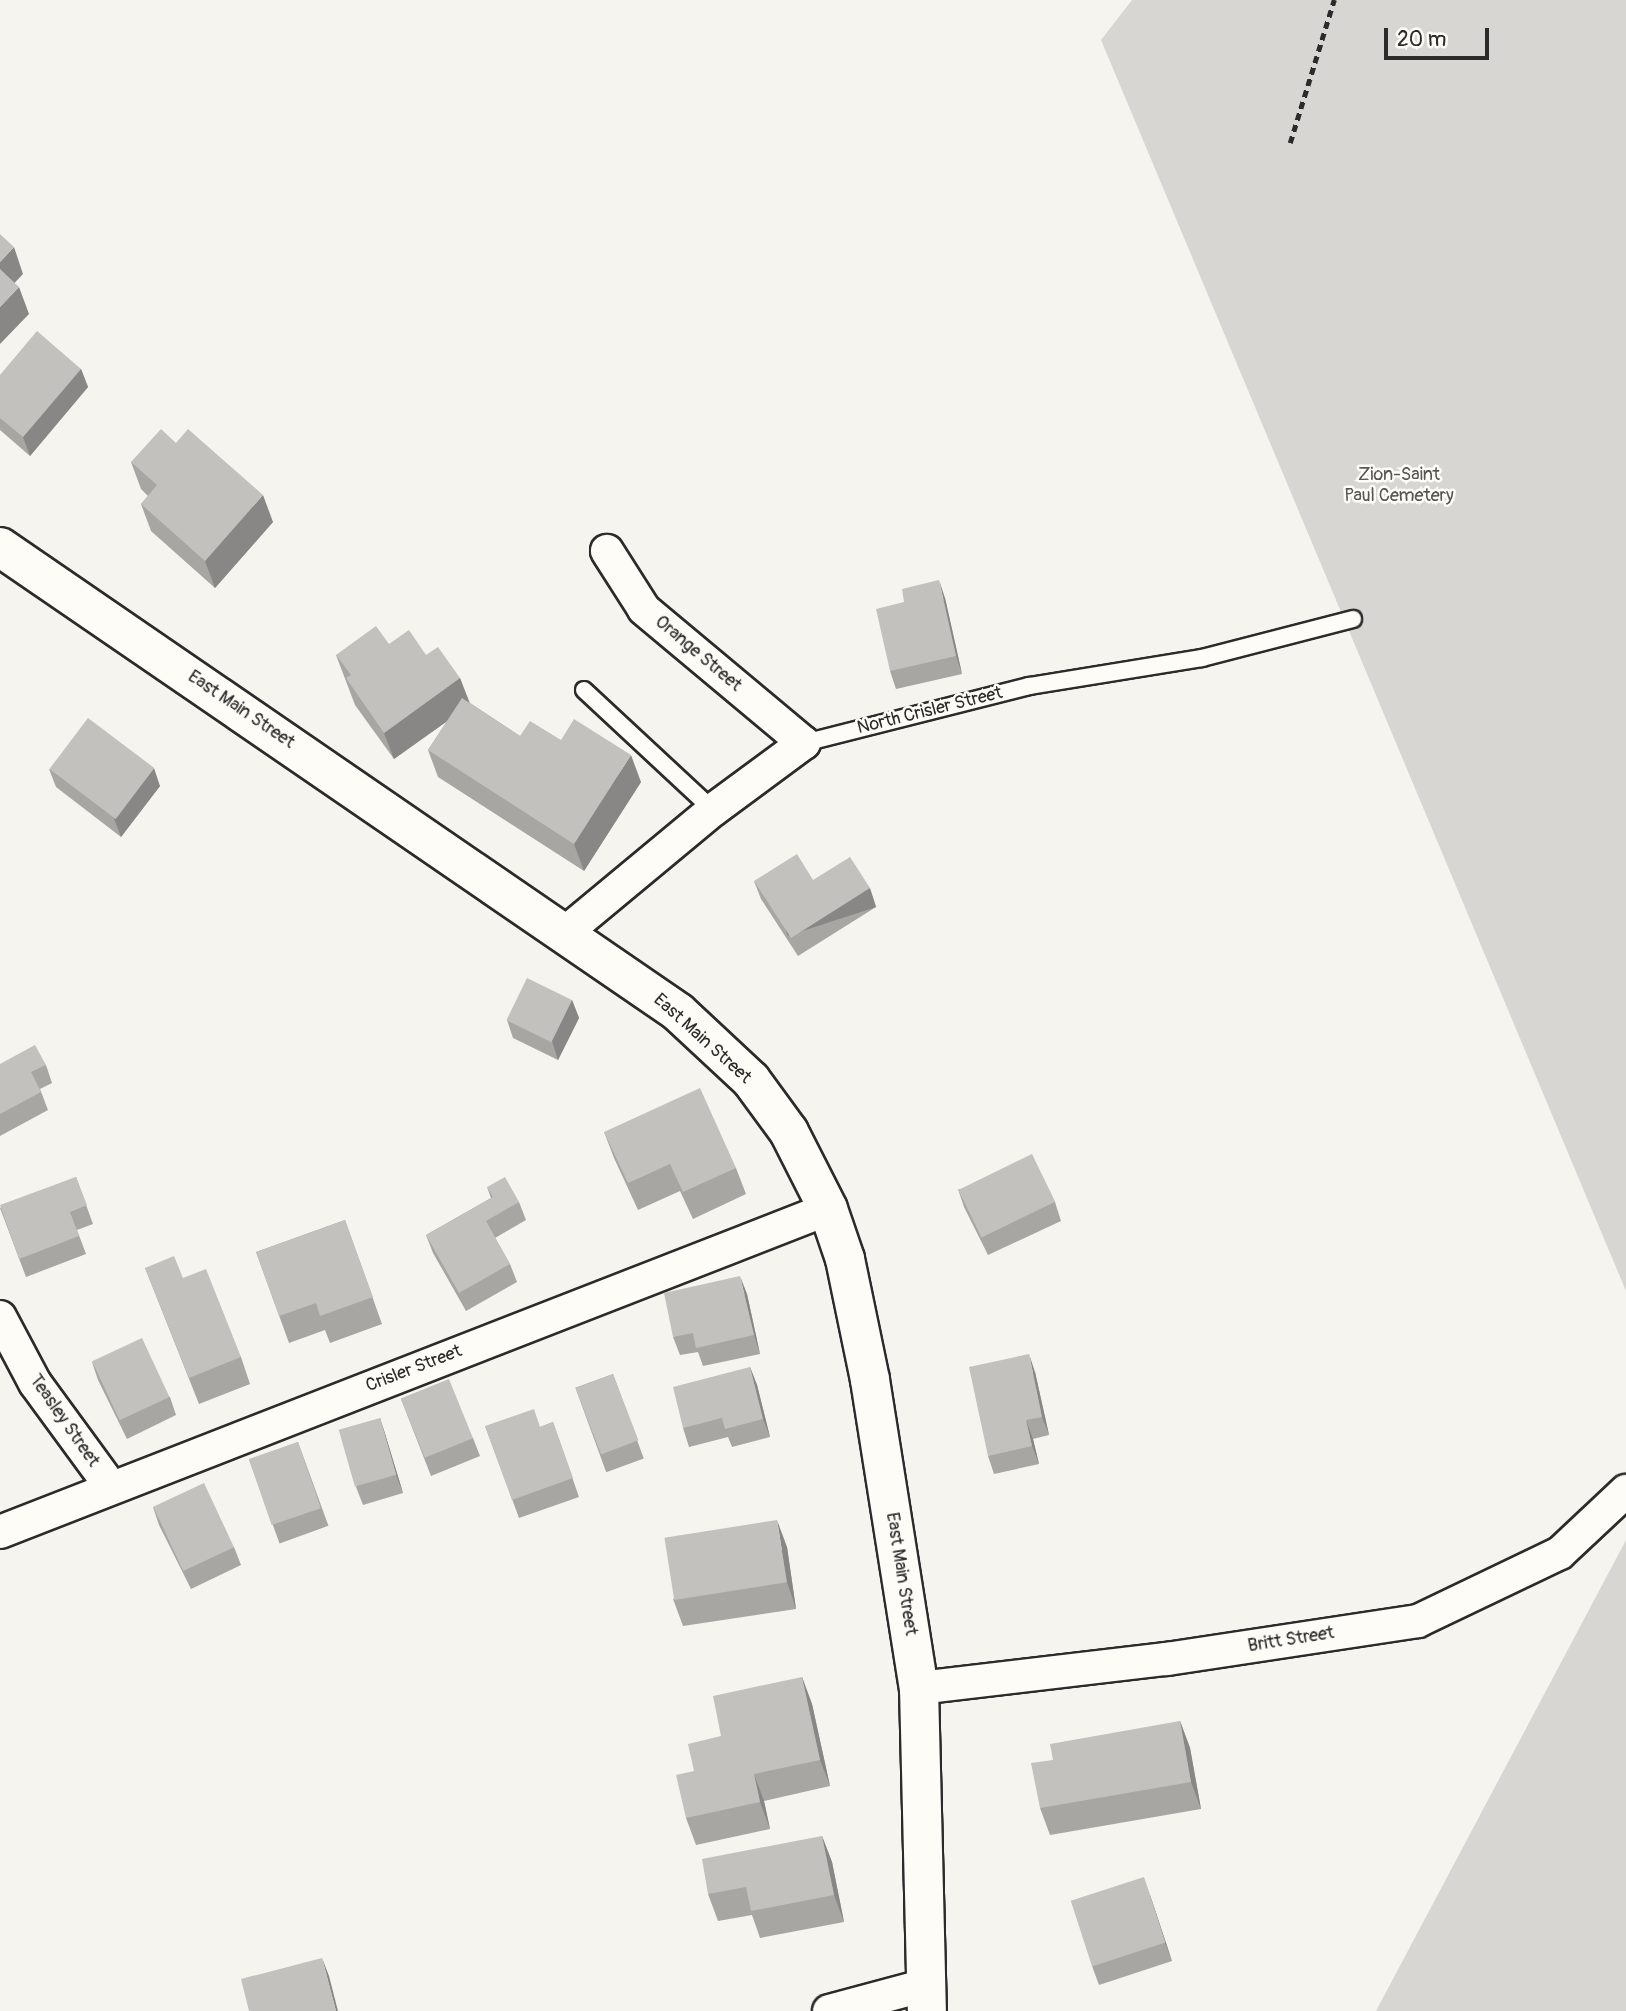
<!DOCTYPE html>
<html>
<head>
<meta charset="utf-8">
<style>
  body { margin:0 }
  #map { position:relative; width:1626px; height:2011px; overflow:hidden; background:#f5f4ef; font-family:Pangolin,sans-serif }
  div>[style] { position:absolute }
  .green>* { inset:0; background:#d7d6d2 }
  .path>* { height:4.5px; margin-top:-2.25px; transform-origin:0; background:repeating-linear-gradient(90deg,#2b2b2b 0 7px,transparent 0 12px) }
  .roads { filter:drop-shadow(2px 0 #2b2b2b) drop-shadow(-2px 0 #2b2b2b) drop-shadow(0 2px #2b2b2b) drop-shadow(0 -2px #2b2b2b) }
  .service>* { height:16px; margin:-8px; padding:0 8px; transform-origin:8px; border-radius:8px; background:#fdfcf7 }
  .minor>* { height:32px; margin:-16px; padding:0 16px; transform-origin:16px; border-radius:16px; background:#fdfcf7 }
  .secondary>* { height:38px; margin:-19px; padding:0 19px; transform-origin:19px; border-radius:19px; background:#fdfcf7 }
  .wall>* { inset:0; background:#a7a6a3; transform-origin:0 0 }
  .shaded-wall>* { inset:0; background:#888785; transform-origin:0 0 }
  .building>* { inset:0; background:#c2c1be; transform-origin:0 0 }
  span { translate:-50% -50%; white-space:nowrap; text-align:center; line-height:1.15; -webkit-text-stroke:5px #fdfcf7; paint-order:stroke }
  .park-label { font-size:18px; color:#565655 }
  .street-label { font-size:18px; color:#2b2b2b }
  .scale { position:absolute; left:1384px; top:28px; width:105px; height:32px; box-sizing:border-box; border:4px solid #2b2b2b; border-top:0; padding-left:9px; font-size:21px; line-height:24px; white-space:nowrap; color:#2b2b2b; -webkit-text-stroke:5px #fdfcf7; paint-order:stroke }
</style>
</head>
<body>
<div id="map">
  <div class="green">
    <div style="clip-path:polygon(1132px 0,1626px 0,1626px 1291px,1101px 40px)"></div>
    <div style="clip-path:polygon(1626px 1540px,1626px 2011px,1376px 2011px)"></div>
  </div>
  <div class="path">
    <div style="left:1290px;top:143px;width:150px;rotate:-72.9deg"></div>
  </div>
  <div class="roads">
    <div class="service">
      <div style="left:584px;top:690px;width:176px;rotate:42.9deg"></div>
      <div style="left:804px;top:743px;width:232px;rotate:-14.2deg"></div>
      <div style="left:1029px;top:686px;width:175px;rotate:-9.2deg"></div>
      <div style="left:1202px;top:658px;width:156px;rotate:-14.5deg"></div>
    </div>
    <div class="minor">
      <div style="left:566px;top:932px;width:191px;rotate:-39.7deg"></div>
      <div style="left:713px;top:810px;width:113px;rotate:-36.4deg"></div>
      <div style="left:804px;top:743px;width:209px;rotate:-140.1deg"></div>
      <div style="left:644px;top:609px;width:69px;rotate:-122.5deg"></div>
      <div style="left:0;top:1317px;width:75px;rotate:62.1deg"></div>
      <div style="left:35px;top:1383px;width:129px;rotate:53.8deg"></div>
      <div style="left:0;top:1532px;width:889px;rotate:-21.31deg"></div>
      <div style="left:919px;top:1688px;width:250px;rotate:-6.7deg"></div>
      <div style="left:1167px;top:1659px;width:254px;rotate:-8.6deg"></div>
      <div style="left:1418px;top:1621px;width:157px;rotate:-25.6deg"></div>
      <div style="left:1560px;top:1553px;width:91px;rotate:-43.2deg"></div>
      <div style="left:829px;top:2011px;width:100px;rotate:-15deg"></div>
    </div>
    <div class="secondary">
      <div style="left:0;top:547px;width:822px;rotate:34.44deg"></div>
      <div style="left:678px;top:1012px;width:100px;rotate:43deg"></div>
      <div style="left:751px;top:1080px;width:64px;rotate:53.8deg"></div>
      <div style="left:789px;top:1132px;width:86px;rotate:63.1deg"></div>
      <div style="left:828px;top:1209px;width:53px;rotate:71.2deg"></div>
      <div style="left:845px;top:1259px;width:124px;rotate:78.3deg"></div>
      <div style="left:870px;top:1380px;width:312px;rotate:81deg"></div>
      <div style="left:919px;top:1688px;width:323px;rotate:88.6deg"></div>
    </div>
  </div>
  <div class="wall">
    <div style="clip-path:polygon(81px 369px,88px 387px,30px 456px,0 430px,0 375px)"></div>
    <div style="clip-path:polygon(176px 443px,273px 522px,215px 588px,151px 531px,141px 504px,148px 496px,141px 489px,131px 462px)"></div>
    <div style="clip-path:polygon(945px 598px,962px 674px,896px 689px,890px 671px)"></div>
    <div style="clip-path:polygon(389px 644px,426px 655px,460px 678px,470px 703px,520px 736px,561px 740px,641px 782px,584px 871px,438px 777px,428px 750px,447px 721px,394px 759px,355px 705px,336px 655px)"></div>
    <div style="clip-path:polygon(49px 769px,160px 786px,121px 837px,56px 787px)"></div>
    <div style="clip-path:polygon(754px 881px,876px 907px,798px 956px,761px 899px)"></div>
    <div style="clip-path:polygon(572px 1000px,579px 1018px,558px 1060px,513px 1038px,507px 1020px)"></div>
    <div style="clip-path:polygon(0 1064px,46px 1065px,52px 1083px,40px 1089px,48px 1110px,0 1136px)"></div>
    <div style="clip-path:polygon(604px 1132px,736px 1168px,746px 1194px,693px 1219px,680px 1191px,638px 1210px,614px 1158px)"></div>
    <div style="clip-path:polygon(76px 1177px,93px 1224px,77px 1230px,86px 1254px,26px 1277px,0 1208px)"></div>
    <div style="clip-path:polygon(487px 1187px,519px 1202px,526px 1220px,495px 1238px,510px 1264px,517px 1282px,466px 1311px,433px 1253px,426px 1235px,491px 1198px)"></div>
    <div style="clip-path:polygon(958px 1189px,1055px 1202px,1061px 1221px,988px 1255px,964px 1207px)"></div>
    <div style="clip-path:polygon(345px 1220px,382px 1324px,330px 1343px,325px 1330px,289px 1343px,256px 1252px)"></div>
    <div style="clip-path:polygon(145px 1268px,183px 1278px,241px 1357px,250px 1384px,199px 1404px)"></div>
    <div style="clip-path:polygon(747px 1294px,760px 1354px,703px 1366px,698px 1352px,680px 1355px,673px 1337px)"></div>
    <div style="clip-path:polygon(92px 1362px,170px 1397px,176px 1415px,127px 1439px,98px 1380px)"></div>
    <div style="clip-path:polygon(750px 1367px,757px 1385px,770px 1437px,732px 1447px,728px 1437px,689px 1447px,683px 1428px)"></div>
    <div style="clip-path:polygon(1035px 1372px,1049px 1435px,1033px 1439px,1039px 1464px,994px 1474px,988px 1456px)"></div>
    <div style="left:613px;top:1374px;width:90px;height:40px;rotate:70deg"></div>
    <div style="clip-path:polygon(401px 1399px,473px 1438px,480px 1456px,431px 1476px)"></div>
    <div style="clip-path:polygon(380px 1418px,386px 1437px,403px 1493px,363px 1505px,356px 1487px)"></div>
    <div style="clip-path:polygon(553px 1422px,579px 1497px,519px 1518px,485px 1426px,540px 1427px)"></div>
    <div style="left:298px;top:1442px;width:89px;height:52px;rotate:70deg"></div>
    <div style="clip-path:polygon(153px 1507px,234px 1547px,241px 1565px,191px 1589px,159px 1525px)"></div>
    <div style="clip-path:polygon(787px 1547px,796px 1609px,683px 1626px,673px 1599px)"></div>
    <div style="clip-path:polygon(802px 1677px,812px 1704px,830px 1786px,764px 1801px,770px 1829px,696px 1845px,686px 1818px,694px 1771px,721px 1736px)"></div>
    <div style="clip-path:polygon(1180px 1721px,1190px 1748px,1201px 1809px,1050px 1835px,1040px 1808px,1053px 1760px)"></div>
    <div style="clip-path:polygon(822px 1836px,832px 1862px,844px 1922px,760px 1938px,752px 1915px,718px 1921px,708px 1894px)"></div>
    <div style="clip-path:polygon(1150px 1895px,1172px 1961px,1099px 1985px,1092px 1966px)"></div>
  </div>
  <div class="shaded-wall">
    <div style="clip-path:polygon(14px 247px,23px 274px,6px 292px,0 274px,0 262px)"></div>
    <div style="clip-path:polygon(19px 287px,29px 314px,0 344px,0 307px)"></div>
    <div style="clip-path:polygon(81px 369px,88px 387px,30px 456px,23px 437px)"></div>
    <div style="clip-path:polygon(263px 495px,273px 522px,215px 588px,205px 561px)"></div>
    <div style="clip-path:polygon(939px 580px,945px 598px,962px 674px,956px 656px)"></div>
    <div style="clip-path:polygon(460px 678px,470px 705px,394px 759px,384px 733px)"></div>
    <div style="clip-path:polygon(631px 755px,641px 782px,584px 871px,574px 844px)"></div>
    <div style="clip-path:polygon(154px 768px,160px 786px,121px 837px,114px 819px)"></div>
    <div style="left:870px;top:888px;width:20px;height:93px;rotate:72deg"></div>
    <div style="clip-path:polygon(572px 1000px,579px 1018px,558px 1060px,552px 1041px)"></div>
    <div style="clip-path:polygon(740px 1276px,747px 1294px,760px 1354px,754px 1335px)"></div>
    <div style="clip-path:polygon(1029px 1354px,1035px 1372px,1049px 1435px,1042px 1417px)"></div>
    <div style="clip-path:polygon(750px 1367px,757px 1385px,770px 1437px,763px 1419px)"></div>
    <div style="clip-path:polygon(380px 1418px,386px 1437px,403px 1493px,396px 1475px)"></div>
    <div style="clip-path:polygon(1026px 1420px,1033px 1439px,1039px 1464px,1032px 1446px)"></div>
    <div style="clip-path:polygon(777px 1520px,787px 1547px,796px 1609px,787px 1582px)"></div>
    <div style="clip-path:polygon(802px 1677px,812px 1704px,830px 1786px,820px 1760px)"></div>
    <div style="clip-path:polygon(1180px 1721px,1190px 1748px,1201px 1809px,1191px 1782px)"></div>
    <div style="clip-path:polygon(754px 1774px,764px 1801px,770px 1829px,760px 1802px)"></div>
    <div style="clip-path:polygon(822px 1836px,832px 1862px,844px 1922px,834px 1895px)"></div>
    <div style="clip-path:polygon(1144px 1877px,1172px 1961px,1165px 1943px)"></div>
    <div style="clip-path:polygon(322px 1958px,329px 1976px,338px 2011px,336px 2011px)"></div>
  </div>
  <div class="building">
    <div style="clip-path:polygon(0 234px,14px 247px,0 262px)"></div>
    <div style="clip-path:polygon(0 269px,19px 287px,0 307px)"></div>
    <div style="clip-path:polygon(37px 331px,81px 369px,23px 437px,0 418px,0 375px)"></div>
    <div style="clip-path:polygon(161px 429px,176px 443px,188px 429px,263px 495px,205px 561px,141px 504px,157px 485px,131px 462px)"></div>
    <div style="clip-path:polygon(939px 580px,956px 656px,890px 671px,876px 609px,904px 602px,902px 589px)"></div>
    <div style="clip-path:polygon(376px 626px,389px 644px,409px 630px,426px 655px,438px 647px,460px 678px,384px 733px,346px 678px,351px 675px,336px 655px)"></div>
    <div style="clip-path:polygon(462px 698px,520px 736px,530px 721px,561px 740px,574px 719px,631px 755px,574px 844px,428px 750px)"></div>
    <div style="left:88px;top:718px;width:83px;height:64px;rotate:37deg"></div>
    <div style="clip-path:polygon(797px 854px,813px 880px,850px 857px,870px 888px,791px 938px,754px 881px)"></div>
    <div style="left:527px;top:978px;width:50px;height:47px;rotate:26deg"></div>
    <div style="clip-path:polygon(35px 1045px,46px 1065px,31px 1072px,41px 1092px,0 1114px,0 1064px)"></div>
    <div style="clip-path:polygon(700px 1088px,736px 1168px,683px 1192px,670px 1164px,628px 1183px,604px 1132px)"></div>
    <div style="left:1032px;top:1154px;width:53px;height:82px;rotate:64deg"></div>
    <div style="clip-path:polygon(76px 1177px,87px 1205px,70px 1212px,79px 1236px,19px 1259px,0 1205px)"></div>
    <div style="clip-path:polygon(505px 1177px,519px 1202px,486px 1221px,510px 1264px,459px 1293px,426px 1235px,493px 1197px,487px 1187px)"></div>
    <div style="clip-path:polygon(345px 1220px,373px 1297px,320px 1316px,316px 1303px,279px 1316px,256px 1252px)"></div>
    <div style="clip-path:polygon(174px 1256px,183px 1278px,206px 1269px,241px 1357px,189px 1378px,145px 1268px)"></div>
    <div style="clip-path:polygon(740px 1276px,754px 1335px,696px 1348px,693px 1333px,673px 1337px,664px 1293px)"></div>
    <div style="left:142px;top:1338px;width:65px;height:55px;rotate:65deg"></div>
    <div style="clip-path:polygon(1029px 1354px,1042px 1417px,1026px 1420px,1032px 1446px,988px 1456px,969px 1367px)"></div>
    <div style="clip-path:polygon(750px 1367px,763px 1419px,725px 1429px,722px 1418px,683px 1428px,673px 1387px)"></div>
    <div style="left:613px;top:1374px;width:71px;height:40px;rotate:69deg"></div>
    <div style="left:449px;top:1379px;width:64px;height:52px;rotate:68deg"></div>
    <div style="clip-path:polygon(534px 1409px,540px 1427px,553px 1422px,573px 1478px,512px 1500px,485px 1426px)"></div>
    <div style="left:380px;top:1418px;width:59px;height:43px;rotate:74deg"></div>
    <div style="left:298px;top:1442px;width:70px;height:52px;rotate:71deg"></div>
    <div style="left:204px;top:1483px;width:71px;height:56px;rotate:65deg"></div>
    <div style="left:777px;top:1520px;width:63px;height:114px;rotate:81deg"></div>
    <div style="clip-path:polygon(802px 1677px,820px 1760px,754px 1774px,760px 1802px,686px 1818px,676px 1775px,694px 1771px,688px 1744px,721px 1736px,713px 1696px)"></div>
    <div style="clip-path:polygon(1180px 1721px,1191px 1782px,1040px 1808px,1031px 1763px,1053px 1760px,1050px 1744px)"></div>
    <div style="clip-path:polygon(822px 1836px,834px 1895px,751px 1911px,746px 1887px,708px 1894px,702px 1859px)"></div>
    <div style="left:1144px;top:1877px;width:69px;height:77px;rotate:72deg"></div>
    <div style="clip-path:polygon(322px 1958px,336px 2011px,249px 2011px,241px 1979px)"></div>
  </div>
  <div class="park-label">
    <span style="left:1399px;top:486px">Zion-Saint<br>Paul Cemetery</span>
  </div>
  <div class="street-label">
    <span style="left:698px;top:654px;rotate:40deg">Orange Street</span>
    <span style="left:241px;top:710px;rotate:34deg">East Main Street</span>
    <span style="left:930px;top:711px;rotate:-14deg">North Crisler Street</span>
    <span style="left:702px;top:1039px;rotate:42deg">East Main Street</span>
    <span style="left:414px;top:1369px;rotate:-21deg">Crisler Street</span>
    <span style="left:64px;top:1421px;rotate:55deg">Teasley Street</span>
    <span style="left:901px;top:1574px;rotate:81deg">East Main Street</span>
    <span style="left:1291px;top:1640px;rotate:-9deg">Britt Street</span>
  </div>
  <div class="scale">20 m</div>
</div>
</body>
</html>
